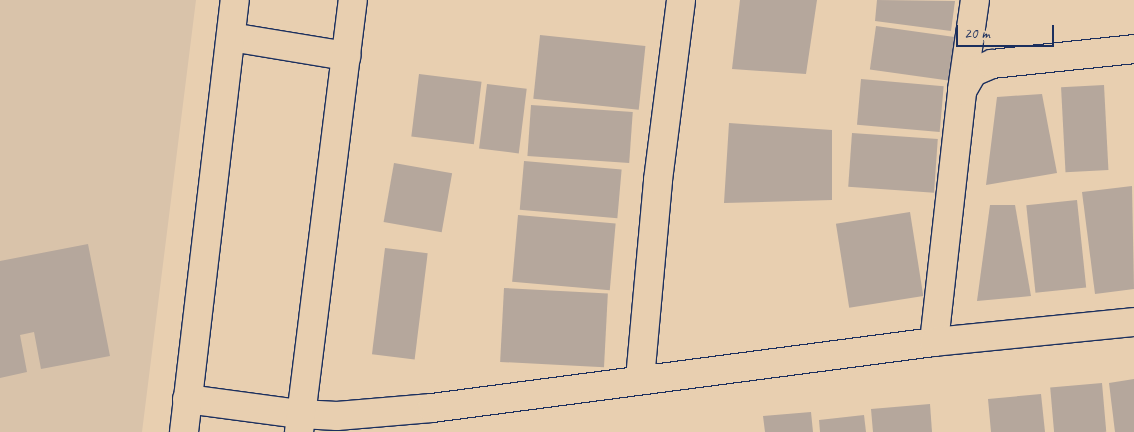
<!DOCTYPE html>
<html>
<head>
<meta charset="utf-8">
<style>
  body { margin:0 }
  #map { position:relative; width:1134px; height:432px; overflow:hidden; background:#e8cfb0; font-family:Caveat,sans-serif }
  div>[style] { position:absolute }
  .built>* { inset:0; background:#d9c3aa }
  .building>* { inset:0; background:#b5a79c; transform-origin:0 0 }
  .roads { filter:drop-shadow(1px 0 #1b2f5e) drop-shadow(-1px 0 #1b2f5e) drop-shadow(0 1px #1b2f5e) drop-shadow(0 -1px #1b2f5e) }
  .minor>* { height:28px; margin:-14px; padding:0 14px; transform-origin:14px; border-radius:14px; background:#e8cfb0 }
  span { translate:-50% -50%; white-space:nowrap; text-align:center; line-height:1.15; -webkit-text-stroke:4px #e8cfb0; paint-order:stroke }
  .scale { position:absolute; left:956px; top:25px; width:98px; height:22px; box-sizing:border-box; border:2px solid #1b2f5e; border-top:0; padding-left:6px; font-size:15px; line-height:18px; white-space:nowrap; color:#1b2f5e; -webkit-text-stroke:4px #e8cfb0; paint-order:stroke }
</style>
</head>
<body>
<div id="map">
  <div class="built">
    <div style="clip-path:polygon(0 0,196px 0,142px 432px,0 432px)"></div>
  </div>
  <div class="building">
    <div style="clip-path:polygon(740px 0,817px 0,806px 74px,732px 69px)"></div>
    <div style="clip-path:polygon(877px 0,955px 1px,951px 31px,875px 21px)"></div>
    <div style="left:876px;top:26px;width:81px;height:44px;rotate:8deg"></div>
    <div style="left:540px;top:35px;width:106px;height:64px;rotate:6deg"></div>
    <div style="left:419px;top:74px;width:63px;height:63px;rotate:7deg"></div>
    <div style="left:861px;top:79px;width:83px;height:46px;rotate:5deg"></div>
    <div style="left:487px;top:84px;width:40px;height:65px;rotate:7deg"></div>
    <div style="left:1104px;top:85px;width:85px;height:43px;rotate:87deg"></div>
    <div style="clip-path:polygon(1042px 94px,1057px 173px,986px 185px,997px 97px)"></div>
    <div style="left:531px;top:105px;width:102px;height:51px;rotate:4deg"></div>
    <div style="clip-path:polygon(729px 123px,832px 130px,832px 200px,724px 203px)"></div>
    <div style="left:852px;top:133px;width:86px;height:54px;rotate:4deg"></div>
    <div style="left:524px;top:161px;width:98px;height:49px;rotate:5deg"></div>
    <div style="left:394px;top:163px;width:59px;height:60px;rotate:10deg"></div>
    <div style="clip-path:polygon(1132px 186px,1134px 289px,1095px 294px,1082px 192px)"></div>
    <div style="left:1077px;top:200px;width:88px;height:51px;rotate:84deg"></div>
    <div style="clip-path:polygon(990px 205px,1015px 205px,1031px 296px,977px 301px)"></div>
    <div style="left:910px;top:212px;width:85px;height:75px;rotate:81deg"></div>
    <div style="left:518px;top:215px;width:98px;height:67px;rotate:5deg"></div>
    <div style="clip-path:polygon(88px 244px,110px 356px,41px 369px,34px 332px,20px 335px,27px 372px,0 378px,0 261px)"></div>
    <div style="left:385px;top:248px;width:43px;height:107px;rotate:7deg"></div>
    <div style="left:504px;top:288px;width:104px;height:74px;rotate:3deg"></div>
    <div style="clip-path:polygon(1134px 379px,1134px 432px,1115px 432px,1109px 383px)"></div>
    <div style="left:1102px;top:383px;width:49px;height:52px;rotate:85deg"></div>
    <div style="clip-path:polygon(1041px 394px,1045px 432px,991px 432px,988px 399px)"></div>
    <div style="clip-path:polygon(930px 404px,932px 432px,873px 432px,871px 409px)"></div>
    <div style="clip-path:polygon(811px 412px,813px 432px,765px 432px,763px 416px)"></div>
    <div style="clip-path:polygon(864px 415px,866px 432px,820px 432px,819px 420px)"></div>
  </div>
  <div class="roads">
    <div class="minor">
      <div style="left:231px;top:37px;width:117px;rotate:9.4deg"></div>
      <div style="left:962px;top:90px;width:91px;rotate:-81.8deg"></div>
      <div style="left:934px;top:342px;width:253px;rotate:-83.6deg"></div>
      <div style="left:962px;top:91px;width:22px;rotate:-60deg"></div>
      <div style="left:973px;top:72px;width:21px;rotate:-23deg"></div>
      <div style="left:992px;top:64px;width:143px;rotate:-6deg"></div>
      <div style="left:640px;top:379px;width:200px;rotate:-84.8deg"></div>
      <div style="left:658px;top:180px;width:181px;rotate:-82.7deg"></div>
      <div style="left:187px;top:399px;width:114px;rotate:7.6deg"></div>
      <div style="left:300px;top:414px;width:37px;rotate:3deg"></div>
      <div style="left:337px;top:416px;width:95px;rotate:-4.8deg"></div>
      <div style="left:432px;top:408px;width:506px;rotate:-7.49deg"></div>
      <div style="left:934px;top:342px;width:201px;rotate:-5.7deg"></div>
      <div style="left:184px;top:432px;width:435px;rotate:-83.3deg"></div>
      <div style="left:299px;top:432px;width:435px;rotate:-82.9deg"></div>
    </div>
  </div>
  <div class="scale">20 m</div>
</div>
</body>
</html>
